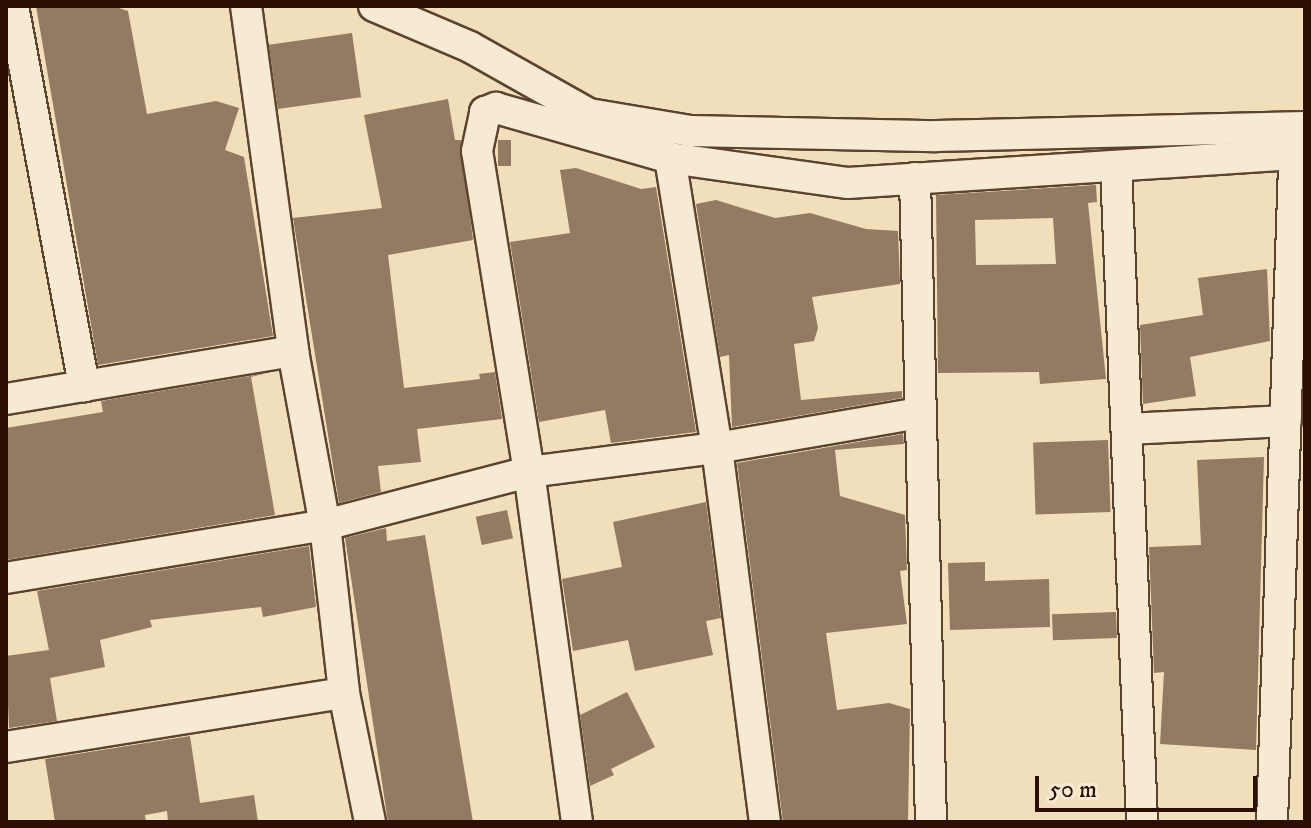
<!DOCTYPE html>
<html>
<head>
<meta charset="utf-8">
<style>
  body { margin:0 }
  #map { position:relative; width:1311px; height:828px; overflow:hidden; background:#f1dfbc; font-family:"IM FELL DW Pica",serif }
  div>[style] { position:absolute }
  .building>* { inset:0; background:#927b62; transform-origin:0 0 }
  .roads { filter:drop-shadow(2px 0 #5c432f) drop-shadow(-2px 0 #5c432f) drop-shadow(0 2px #5c432f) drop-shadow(0 -2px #5c432f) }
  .minor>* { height:30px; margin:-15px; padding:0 15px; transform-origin:15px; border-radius:15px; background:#f6ead3 }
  span { translate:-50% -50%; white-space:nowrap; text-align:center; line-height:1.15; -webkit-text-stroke:6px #f6ead3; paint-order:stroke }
  .frame { position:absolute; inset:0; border:8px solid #2b0f00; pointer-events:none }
  .scale { position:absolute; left:1035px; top:776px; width:222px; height:36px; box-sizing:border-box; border:4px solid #2b0f00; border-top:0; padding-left:10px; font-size:24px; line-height:28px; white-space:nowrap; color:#2b0f00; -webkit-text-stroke:6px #f6ead3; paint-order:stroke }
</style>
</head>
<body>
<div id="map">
  <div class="building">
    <div style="clip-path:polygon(36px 6px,113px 6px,128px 11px,147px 114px,216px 101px,239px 108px,225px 150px,244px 157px,273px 336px,98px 365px)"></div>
    <div style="left:352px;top:33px;width:65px;height:84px;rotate:82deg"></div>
    <div style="clip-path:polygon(448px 99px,455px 140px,461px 140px,473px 240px,388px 255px,404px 388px,480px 379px,479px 374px,495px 372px,502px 419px,417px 429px,421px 462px,378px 466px,381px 492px,339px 503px,293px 218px,382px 208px,364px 115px)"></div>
    <div style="left:498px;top:140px;width:13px;height:26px"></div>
    <div style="clip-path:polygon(576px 168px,641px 189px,656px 187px,696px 432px,611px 443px,605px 410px,539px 422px,510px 242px,570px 233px,560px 170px)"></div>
    <div style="clip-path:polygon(evenodd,1096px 185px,1097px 202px,1088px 203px,1106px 379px,1040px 384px,1039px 372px,938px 373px,936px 195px,1096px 185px,1053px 218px,1056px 264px,976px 265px,975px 220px,1053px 218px)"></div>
    <div style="clip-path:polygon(716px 200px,775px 218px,810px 213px,866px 229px,898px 231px,900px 284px,812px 297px,818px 328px,814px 341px,794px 344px,801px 400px,902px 391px,902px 398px,732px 427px,729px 355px,720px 357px,696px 204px)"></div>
    <div style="clip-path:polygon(1267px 269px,1270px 341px,1190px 357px,1196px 396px,1143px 404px,1140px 325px,1203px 315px,1198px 278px)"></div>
    <div style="clip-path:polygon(268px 373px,251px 377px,275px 515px,6px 560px,6px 428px,103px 412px,101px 401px)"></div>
    <div style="clip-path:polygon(903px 434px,904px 444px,835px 450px,840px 496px,905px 515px,907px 570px,900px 571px,907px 624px,826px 633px,837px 710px,889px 703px,910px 709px,908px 822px,783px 822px,737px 463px)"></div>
    <div style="left:1108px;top:440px;width:72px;height:75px;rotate:88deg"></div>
    <div style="clip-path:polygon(1264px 457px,1256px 750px,1160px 744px,1164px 672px,1154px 673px,1149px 547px,1201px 545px,1197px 460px)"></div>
    <div style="clip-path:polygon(706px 502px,721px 618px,706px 621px,713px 655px,635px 671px,628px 640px,573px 651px,562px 579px,622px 567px,613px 522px)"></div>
    <div style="left:507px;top:510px;width:29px;height:32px;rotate:78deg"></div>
    <div style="clip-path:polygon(386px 528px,387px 541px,425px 535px,473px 822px,388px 822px,345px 538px)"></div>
    <div style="clip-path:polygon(309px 546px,316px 607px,263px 617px,261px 607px,150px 620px,152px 627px,100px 640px,105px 667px,50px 678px,57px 721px,9px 728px,6px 656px,49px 650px,37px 591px)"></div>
    <div style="clip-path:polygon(985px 562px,985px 581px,1049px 579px,1050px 627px,950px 630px,948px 563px)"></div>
    <div style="left:1116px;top:612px;width:26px;height:64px;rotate:88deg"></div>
    <div style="clip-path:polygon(627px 692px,655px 747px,611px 769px,614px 775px,590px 786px,580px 715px)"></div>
    <div style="clip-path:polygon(190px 736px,200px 803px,254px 795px,258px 822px,168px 822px,167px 811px,145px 815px,146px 822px,55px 822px,45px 759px)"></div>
  </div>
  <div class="roads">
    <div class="minor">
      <div style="left:13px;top:6px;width:387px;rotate:79.4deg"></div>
      <div style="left:246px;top:6px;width:348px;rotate:82.2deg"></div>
      <div style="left:293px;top:351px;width:177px;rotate:79.6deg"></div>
      <div style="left:325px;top:525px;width:169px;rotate:83.5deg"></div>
      <div style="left:344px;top:693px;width:132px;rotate:78.6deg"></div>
      <div style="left:374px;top:6px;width:104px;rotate:23.1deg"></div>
      <div style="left:470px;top:47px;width:137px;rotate:29.4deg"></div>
      <div style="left:589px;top:114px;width:103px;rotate:9.5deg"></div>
      <div style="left:691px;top:131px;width:245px;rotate:1.2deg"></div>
      <div style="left:936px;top:136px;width:369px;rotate:-1.4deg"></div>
      <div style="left:670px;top:158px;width:294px;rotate:80.8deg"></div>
      <div style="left:717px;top:448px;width:377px;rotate:82.7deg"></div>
      <div style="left:1116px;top:166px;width:657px;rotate:87.73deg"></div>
      <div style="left:915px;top:178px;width:644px;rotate:88.58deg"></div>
      <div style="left:6px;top:399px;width:291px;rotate:-9.5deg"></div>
      <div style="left:1127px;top:429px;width:159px;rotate:-2.9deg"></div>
      <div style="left:6px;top:578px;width:323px;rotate:-9.4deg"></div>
      <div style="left:325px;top:525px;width:211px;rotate:-14.6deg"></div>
      <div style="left:529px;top:472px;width:190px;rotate:-7.3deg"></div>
      <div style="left:717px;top:448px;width:205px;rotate:-9.8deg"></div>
      <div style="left:6px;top:747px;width:342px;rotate:-9.1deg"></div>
      <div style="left:577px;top:822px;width:353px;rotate:-97.8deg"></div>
      <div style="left:529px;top:472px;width:325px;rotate:-99.2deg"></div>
      <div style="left:477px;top:151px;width:40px;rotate:-78deg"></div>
      <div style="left:485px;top:112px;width:12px;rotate:-20deg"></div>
      <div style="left:496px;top:108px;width:181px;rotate:16deg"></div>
      <div style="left:670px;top:158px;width:180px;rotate:8deg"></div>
      <div style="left:848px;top:183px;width:447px;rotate:-3.7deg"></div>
      <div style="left:1272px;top:822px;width:685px;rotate:-88.08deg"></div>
    </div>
  </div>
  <div class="frame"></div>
  <div class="scale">50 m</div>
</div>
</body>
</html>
